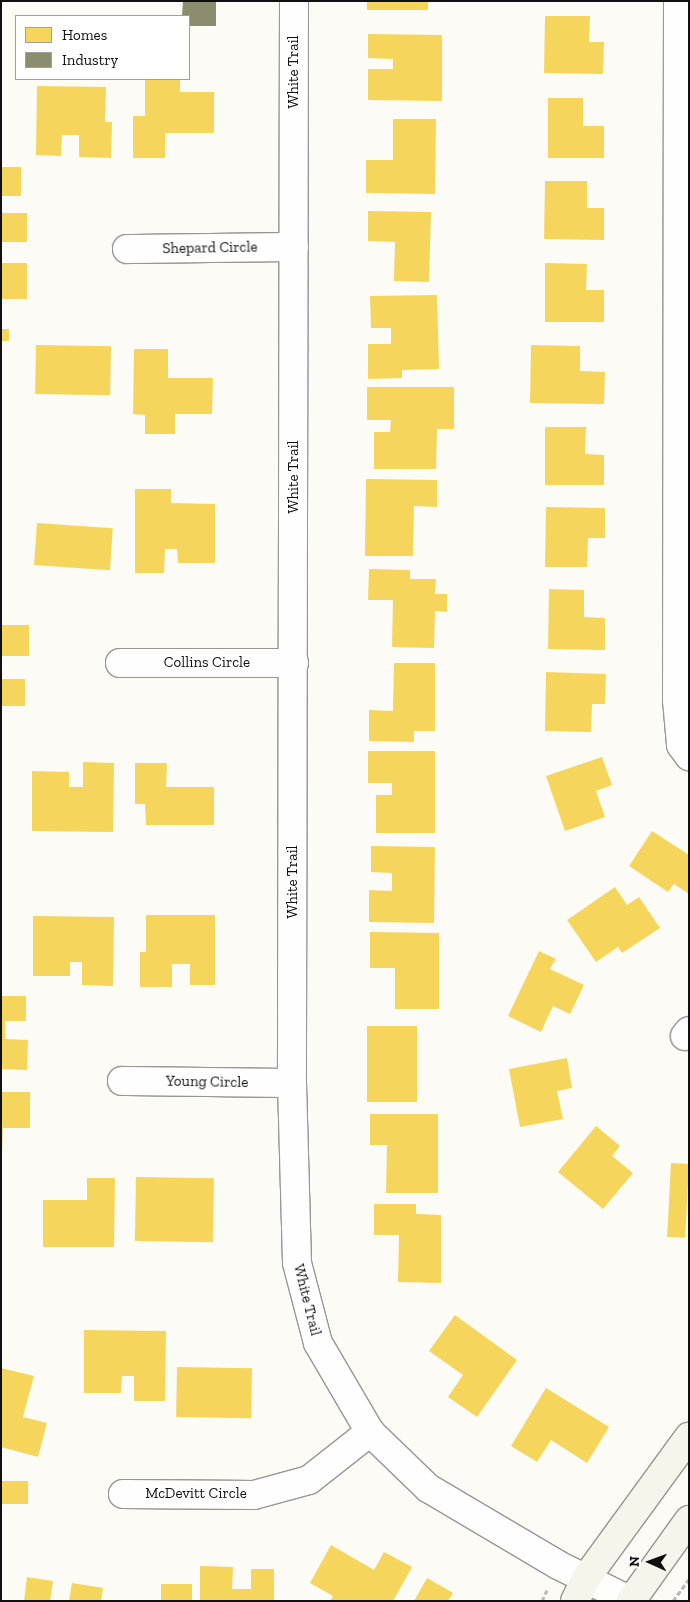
<!DOCTYPE html>
<html>
<head>
<meta charset="utf-8">
<style>
  body { margin:0 }
  #map { position:relative; width:690px; height:1602px; overflow:hidden; background:#fcfbf5; font-family:"Zilla Slab",serif }
  div>[style] { position:absolute }
  .homes>* { inset:0; background:#f6d55c; transform-origin:0 0 }
  .industry>* { inset:0; background:#8c8c6e }
  .path>* { height:3px; margin-top:-1.5px; transform-origin:0; background:repeating-linear-gradient(90deg,#b9b9b8 0 5px,transparent 0 7.5px) }
  .roads { filter:drop-shadow(1px 0 #969693) drop-shadow(-1px 0 #969693) drop-shadow(0 1px #969693) drop-shadow(0 -1px #969693) }
  .street>* { height:28px; margin:-14px; padding:0 14px; transform-origin:14px; border-radius:14px; background:#fffefe }
  .secondary>* { height:28px; margin:-14px; padding:0 14px; transform-origin:14px; border-radius:14px; background:#f5f5eb }
  span { translate:-50% -50%; white-space:nowrap; text-align:center; line-height:1.15; -webkit-text-stroke:5px #fff; paint-order:stroke }
  .street-label { font-size:15px; color:#101010 }
  .frame { position:absolute; inset:0; border:2px solid #101010; pointer-events:none }
  .legend { position:absolute; left:15px; top:15px; width:175px; height:65px; box-sizing:border-box; background:#fff; border:1px solid #9f9f9f; margin:0; padding:6px 9px; list-style:none; font-size:15px; color:#101010 }
  .legend li { display:flex; align-items:center; gap:10px; height:25px }
  .legend b { width:25px; border:1px solid #9f9f9f }
  .north { position:absolute; left:625px; top:1537px; width:50px; height:50px; -webkit-text-stroke:4px #fff; paint-order:stroke; rotate:272deg; font-size:14px; font-weight:700; line-height:20px; text-align:center; color:#101010 }
  .north::after { content:''; display:block; margin:auto; width:18px; height:22px; background:#101010; clip-path:polygon(50% 0,100% 100%,50% 72%,0 100%) }
</style>
</head>
<body>
<div id="map">
  <div class="homes">
    <div style="left:367px;top:1px;width:61px;height:9px"></div>
    <div style="clip-path:polygon(545px 16px,590px 16px,589px 42px,604px 42px,603px 74px,544px 73px)"></div>
    <div style="clip-path:polygon(368px 34px,442px 35px,442px 101px,368px 100px,368px 69px,393px 69px,393px 59px,368px 58px)"></div>
    <div style="clip-path:polygon(145px 79px,180px 79px,180px 92px,214px 92px,214px 133px,165px 133px,165px 158px,133px 158px,133px 116px,145px 116px)"></div>
    <div style="clip-path:polygon(37px 86px,106px 87px,105px 122px,112px 122px,111px 158px,79px 157px,79px 135px,62px 135px,61px 156px,36px 155px)"></div>
    <div style="clip-path:polygon(548px 98px,583px 98px,583px 126px,604px 126px,604px 158px,548px 158px)"></div>
    <div style="clip-path:polygon(393px 119px,436px 119px,435px 194px,366px 193px,366px 160px,393px 160px)"></div>
    <div style="left:1px;top:167px;width:20px;height:29px"></div>
    <div style="clip-path:polygon(545px 181px,587px 181px,587px 208px,604px 208px,604px 240px,544px 239px)"></div>
    <div style="clip-path:polygon(368px 211px,431px 212px,429px 282px,394px 281px,395px 242px,368px 241px)"></div>
    <div style="left:1px;top:213px;width:26px;height:29px"></div>
    <div style="left:1px;top:263px;width:26px;height:36px"></div>
    <div style="clip-path:polygon(545px 263px,587px 264px,586px 290px,604px 290px,604px 322px,545px 322px)"></div>
    <div style="clip-path:polygon(437px 295px,439px 369px,402px 370px,402px 378px,368px 379px,368px 344px,391px 344px,391px 328px,371px 328px,370px 296px)"></div>
    <div style="left:1px;top:329px;width:8px;height:12px"></div>
    <div style="left:36px;top:345px;width:75px;height:49px;rotate:1deg"></div>
    <div style="clip-path:polygon(531px 345px,580px 346px,580px 371px,605px 372px,604px 404px,530px 403px)"></div>
    <div style="clip-path:polygon(134px 349px,168px 349px,168px 378px,213px 378px,212px 414px,175px 414px,175px 434px,145px 434px,145px 415px,133px 414px)"></div>
    <div style="clip-path:polygon(367px 387px,454px 387px,454px 429px,437px 429px,436px 469px,374px 469px,374px 432px,390px 432px,391px 420px,367px 420px)"></div>
    <div style="clip-path:polygon(545px 427px,586px 427px,585px 454px,604px 455px,604px 485px,545px 485px)"></div>
    <div style="clip-path:polygon(366px 479px,437px 480px,437px 507px,414px 506px,413px 556px,365px 556px)"></div>
    <div style="clip-path:polygon(135px 489px,171px 489px,171px 503px,215px 504px,215px 563px,178px 563px,177px 549px,165px 549px,164px 573px,135px 573px)"></div>
    <div style="clip-path:polygon(546px 507px,605px 508px,605px 538px,588px 538px,587px 567px,545px 567px)"></div>
    <div style="left:37px;top:523px;width:76px;height:42px;rotate:4deg"></div>
    <div style="clip-path:polygon(369px 569px,410px 570px,410px 579px,436px 579px,435px 594px,447px 594px,447px 612px,435px 611px,434px 648px,392px 647px,393px 600px,368px 600px)"></div>
    <div style="clip-path:polygon(549px 589px,584px 590px,584px 617px,605px 618px,605px 650px,548px 649px)"></div>
    <div style="left:1px;top:625px;width:28px;height:31px"></div>
    <div style="clip-path:polygon(394px 663px,435px 663px,435px 731px,414px 731px,414px 742px,369px 741px,369px 710px,393px 711px)"></div>
    <div style="clip-path:polygon(546px 672px,606px 674px,605px 704px,592px 704px,591px 732px,545px 731px)"></div>
    <div style="left:1px;top:679px;width:24px;height:27px"></div>
    <div style="clip-path:polygon(368px 751px,435px 751px,435px 833px,376px 833px,376px 795px,392px 795px,392px 783px,368px 783px)"></div>
    <div style="clip-path:polygon(602px 757px,612px 785px,596px 791px,605px 817px,565px 831px,546px 776px)"></div>
    <div style="clip-path:polygon(83px 762px,114px 763px,113px 832px,32px 831px,32px 771px,69px 772px,69px 787px,83px 787px)"></div>
    <div style="clip-path:polygon(135px 763px,167px 763px,166px 787px,214px 787px,214px 825px,146px 825px,145px 804px,135px 804px)"></div>
    <div style="clip-path:polygon(652px 831px,689px 855px,689px 894px,674px 884px,668px 892px,629px 866px)"></div>
    <div style="clip-path:polygon(371px 846px,435px 847px,434px 923px,369px 922px,369px 890px,392px 891px,392px 873px,371px 872px)"></div>
    <div style="clip-path:polygon(615px 887px,627px 905px,639px 897px,660px 928px,622px 953px,618px 947px,596px 962px,567px 920px)"></div>
    <div style="clip-path:polygon(146px 915px,215px 915px,215px 985px,190px 985px,190px 964px,172px 964px,172px 987px,140px 987px,140px 952px,146px 952px)"></div>
    <div style="clip-path:polygon(33px 916px,114px 917px,113px 986px,82px 985px,82px 962px,70px 962px,70px 976px,33px 976px)"></div>
    <div style="clip-path:polygon(370px 932px,439px 933px,439px 1009px,395px 1009px,395px 968px,370px 968px)"></div>
    <div style="clip-path:polygon(539px 951px,556px 959px,550px 969px,584px 985px,570px 1014px,553px 1006px,541px 1032px,508px 1016px)"></div>
    <div style="clip-path:polygon(1px 996px,26px 996px,26px 1021px,5px 1021px,5px 1039px,28px 1040px,27px 1070px,1px 1069px)"></div>
    <div style="left:367px;top:1026px;width:50px;height:76px"></div>
    <div style="clip-path:polygon(567px 1058px,572px 1088px,557px 1091px,563px 1119px,520px 1127px,509px 1069px)"></div>
    <div style="clip-path:polygon(1px 1092px,30px 1092px,30px 1128px,3px 1128px,3px 1153px)"></div>
    <div style="clip-path:polygon(370px 1114px,438px 1114px,438px 1193px,386px 1193px,387px 1145px,370px 1145px)"></div>
    <div style="clip-path:polygon(596px 1126px,620px 1146px,612px 1156px,633px 1173px,603px 1209px,558px 1172px)"></div>
    <div style="left:671px;top:1163px;width:18px;height:74px;rotate:3deg"></div>
    <div style="left:136px;top:1177px;width:78px;height:64px;rotate:1deg"></div>
    <div style="clip-path:polygon(87px 1178px,115px 1178px,114px 1247px,43px 1247px,43px 1200px,87px 1200px)"></div>
    <div style="clip-path:polygon(374px 1204px,416px 1204px,416px 1214px,441px 1215px,441px 1283px,398px 1282px,399px 1235px,374px 1235px)"></div>
    <div style="clip-path:polygon(455px 1315px,517px 1360px,477px 1417px,448px 1397px,463px 1375px,429px 1351px)"></div>
    <div style="clip-path:polygon(84px 1330px,166px 1331px,165px 1401px,134px 1401px,134px 1376px,122px 1376px,121px 1393px,84px 1393px)"></div>
    <div style="left:177px;top:1367px;width:75px;height:50px;rotate:1deg"></div>
    <div style="clip-path:polygon(1px 1368px,34px 1376px,23px 1417px,47px 1423px,38px 1457px,1px 1447px)"></div>
    <div style="clip-path:polygon(546px 1388px,609px 1427px,587px 1463px,551px 1440px,537px 1462px,511px 1446px)"></div>
    <div style="left:1px;top:1481px;width:27px;height:23px"></div>
    <div style="clip-path:polygon(331px 1545px,374px 1570px,384px 1552px,412px 1567px,393px 1601px,330px 1601px,333px 1596px,310px 1583px)"></div>
    <div style="clip-path:polygon(200px 1566px,233px 1567px,232px 1589px,251px 1589px,251px 1569px,274px 1569px,274px 1601px,200px 1600px)"></div>
    <div style="clip-path:polygon(27px 1577px,53px 1581px,50px 1601px,24px 1601px)"></div>
    <div style="clip-path:polygon(427px 1578px,453px 1593px,448px 1601px,414px 1601px)"></div>
    <div style="clip-path:polygon(72px 1583px,103px 1588px,101px 1601px,69px 1601px)"></div>
    <div style="left:161px;top:1584px;width:31px;height:17px"></div>
  </div>
  <div class="industry">
    <div style="clip-path:polygon(183px 1px,216px 1px,216px 26px,189px 26px,189px 16px,182px 16px)"></div>
  </div>
  <div class="path">
    <div style="left:542px;top:1601px;width:12px;rotate:-66deg"></div>
    <div style="left:673px;top:1601px;width:27px;rotate:-54deg"></div>
  </div>
  <div class="roads">
    <div class="street">
      <div style="left:294px;top:1px;width:1082px;rotate:90.11deg"></div>
      <div style="left:292px;top:1083px;width:180px;rotate:88.4deg"></div>
      <div style="left:297px;top:1263px;width:83px;rotate:75.3deg"></div>
      <div style="left:318px;top:1343px;width:103px;rotate:59.7deg"></div>
      <div style="left:370px;top:1432px;width:81px;rotate:44deg"></div>
      <div style="left:428px;top:1488px;width:151px;rotate:30.6deg"></div>
      <div style="left:558px;top:1565px;width:81px;rotate:26.3deg"></div>
      <div style="left:678px;top:1px;width:699px;rotate:90.08deg"></div>
      <div style="left:677px;top:700px;width:45px;rotate:84.9deg"></div>
      <div style="left:681px;top:745px;width:14px;rotate:54deg"></div>
      <div style="left:127px;top:249px;width:167px;rotate:-0.7deg"></div>
      <div style="left:120px;top:663px;width:174px"></div>
      <div style="left:685px;top:1036px;width:6px;rotate:-51deg"></div>
      <div style="left:122px;top:1081px;width:170px;rotate:0.7deg"></div>
      <div style="left:123px;top:1494px;width:131px;rotate:0.4deg"></div>
      <div style="left:254px;top:1495px;width:57px;rotate:-15.3deg"></div>
      <div style="left:309px;top:1480px;width:78px;rotate:-38.2deg"></div>
    </div>
    <div class="secondary">
      <div style="left:575px;top:1601px;width:25px;rotate:-64deg"></div>
      <div style="left:586px;top:1578px;width:175px;rotate:-53.9deg"></div>
      <div style="left:631px;top:1601px;width:100px;rotate:-54.4deg"></div>
    </div>
  </div>
  <div class="street-label">
    <span style="left:294px;top:72px;rotate:-90deg">White Trail</span>
    <span style="left:210px;top:248px;rotate:-1deg">Shepard Circle</span>
    <span style="left:294px;top:477px;rotate:-90deg">White Trail</span>
    <span style="left:207px;top:663px">Collins Circle</span>
    <span style="left:293px;top:882px;rotate:-90deg">White Trail</span>
    <span style="left:207px;top:1082px;rotate:1deg">Young Circle</span>
    <span style="left:307px;top:1300px;rotate:76deg">White Trail</span>
    <span style="left:196px;top:1494px">McDevitt Circle</span>
  </div>
  <div class="frame"></div>
  <ul class="legend">
  <li><b style="height:14px;background:#f6d55c"></b>Homes</li>
  <li><b style="height:14px;background:#8c8c6e"></b>Industry</li>
  </ul>
  <div class="north">N</div>
</div>
</body>
</html>
